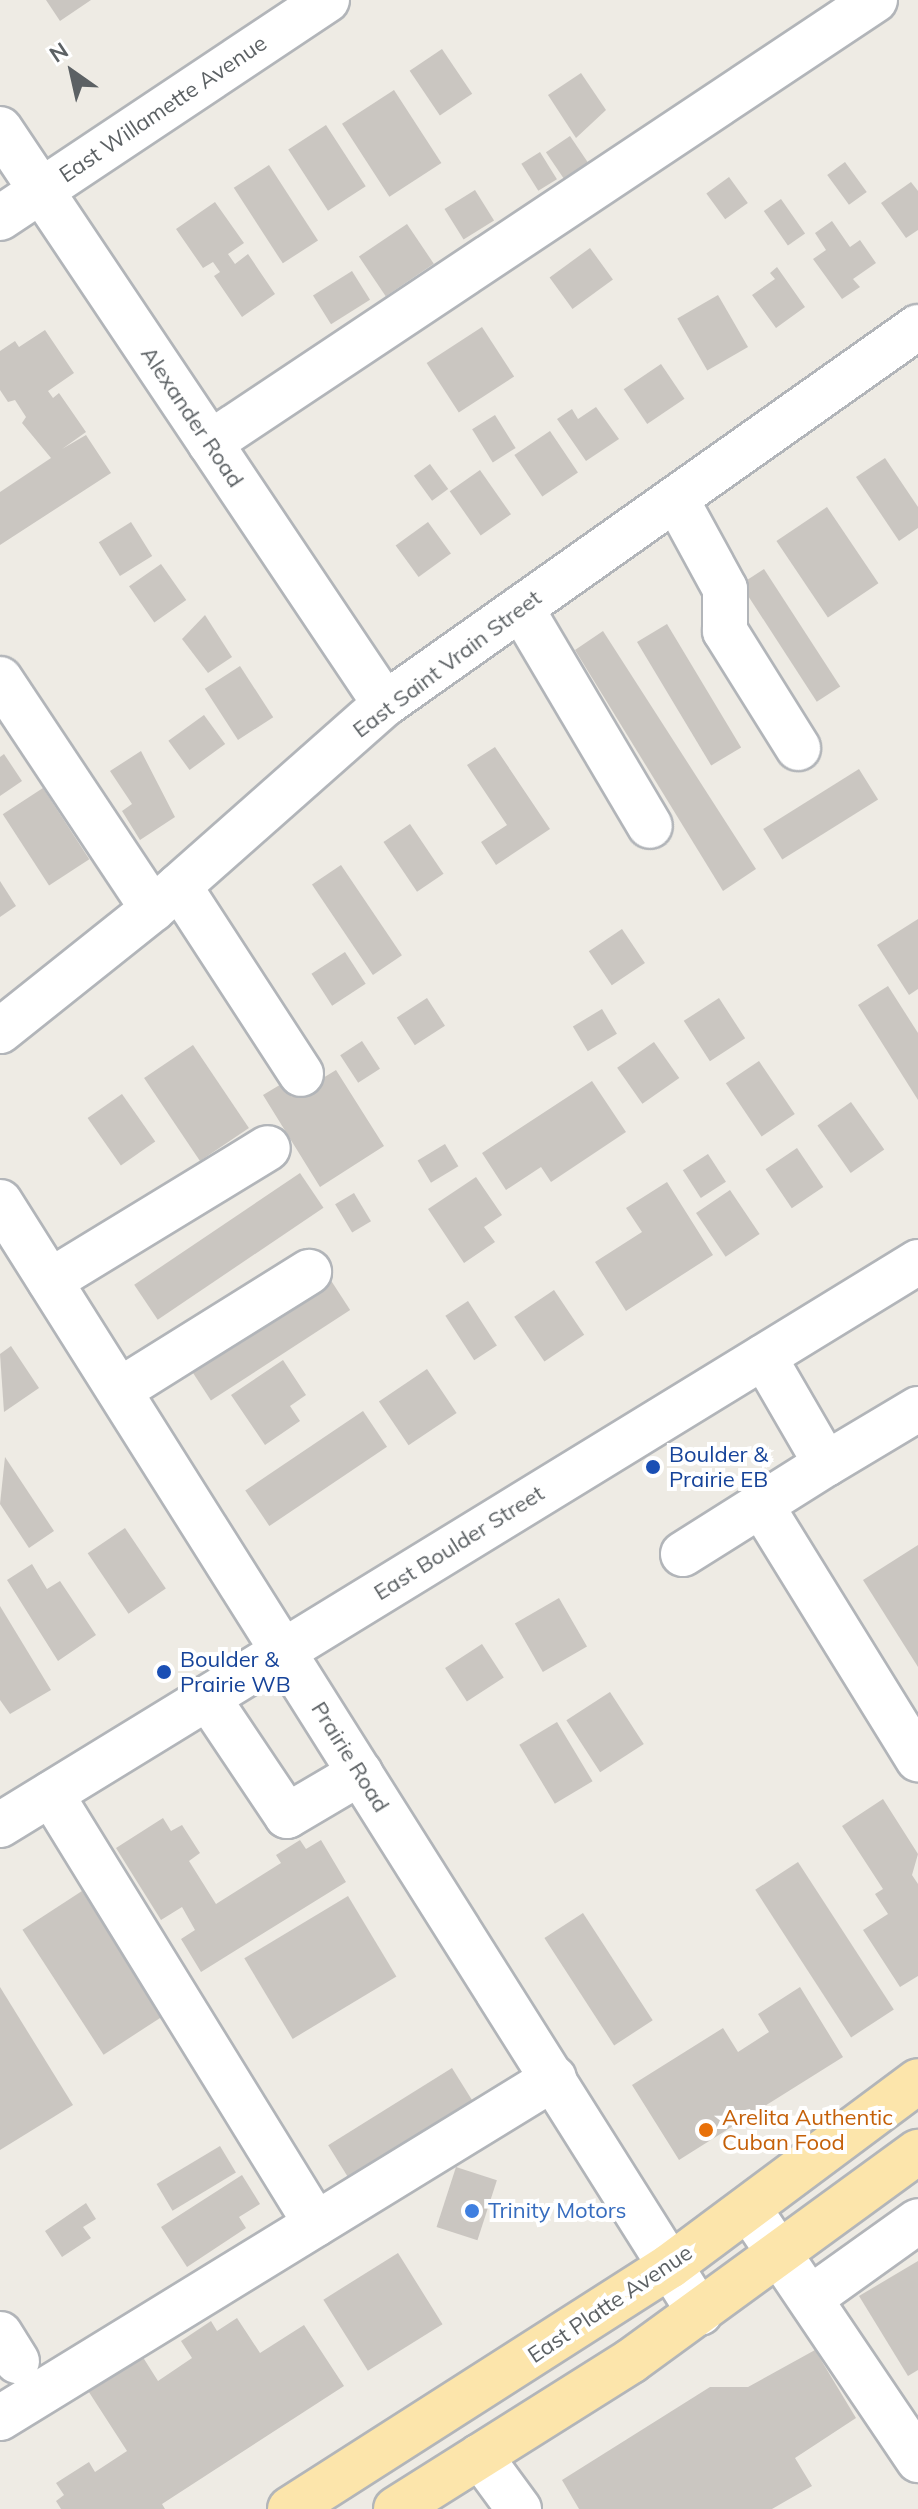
<!DOCTYPE html>
<html>
<head>
<meta charset="utf-8">
<style>
  body { margin:0 }
  #map { position:relative; width:918px; height:2509px; overflow:hidden; background:#eeebe4; font-family:Mulish,sans-serif }
  div>[style] { position:absolute }
  .building>* { inset:0; background:#cac6c1; transform-origin:0 0 }
  .roads { filter:drop-shadow(2px 0 #b2b5b9) drop-shadow(-2px 0 #b2b5b9) drop-shadow(0 2px #b2b5b9) drop-shadow(0 -2px #b2b5b9) }
  .minor>* { height:44px; margin:-22px; padding:0 22px; transform-origin:22px; border-radius:22px; background:#fff }
  .major>* { height:44px; margin:-22px; padding:0 22px; transform-origin:22px; border-radius:22px; background:#fce5ab }
  .dots>* { width:22px; height:22px; translate:-50% -50%; box-sizing:border-box; border:4px solid #fff; border-radius:50% }
  span { translate:-50% -50%; white-space:nowrap; text-align:center; line-height:1.15; -webkit-text-stroke:8px #fff; paint-order:stroke }
  .street-label { font-size:22px; color:#5c6164 }
  .transit-label { font-size:22px; color:#164399 }
  .left { translate:0 -50%; text-align:left }
  .food-label { font-size:22px; color:#c56008 }
  .shop-label { font-size:22px; color:#366cbe }
  .north { position:absolute; left:32px; top:32px; width:80px; height:80px; -webkit-text-stroke:6px #fff; paint-order:stroke; rotate:326deg; font-size:22px; font-weight:700; line-height:32px; text-align:center; color:#5c6164 }
  .north::after { content:''; display:block; margin:auto; width:28px; height:36px; background:#5c6164; clip-path:polygon(50% 0,100% 100%,50% 72%,0 100%) }
</style>
</head>
<body>
<div id="map">
  <div class="building">
    <div style="clip-path:polygon(46px 0,91px 0,60px 21px)"></div>
    <div style="left:442px;top:49px;width:54px;height:39px;rotate:56deg"></div>
    <div style="clip-path:polygon(581px 73px,606px 110px,576px 138px,548px 95px)"></div>
    <div style="left:394px;top:90px;width:87px;height:62px;rotate:57deg"></div>
    <div style="left:326px;top:125px;width:73px;height:45px;rotate:57deg"></div>
    <div style="left:570px;top:136px;width:36px;height:29px;rotate:56deg"></div>
    <div style="left:540px;top:152px;width:32px;height:22px;rotate:58deg"></div>
    <div style="left:845px;top:162px;width:37px;height:22px;rotate:54deg"></div>
    <div style="left:269px;top:165px;width:90px;height:42px;rotate:57deg"></div>
    <div style="left:729px;top:177px;width:32px;height:28px;rotate:54deg"></div>
    <div style="clip-path:polygon(911px 182px,918px 191px,918px 230px,906px 238px,881px 203px)"></div>
    <div style="left:475px;top:190px;width:36px;height:36px;rotate:58deg"></div>
    <div style="left:781px;top:199px;width:42px;height:21px;rotate:55deg"></div>
    <div style="clip-path:polygon(215px 202px,244px 243px,228px 254px,235px 264px,248px 254px,275px 294px,242px 317px,214px 276px,220px 272px,213px 262px,203px 268px,176px 229px)"></div>
    <div style="clip-path:polygon(832px 221px,850px 247px,860px 240px,876px 263px,853px 279px,860px 287px,842px 299px,813px 259px,826px 250px,815px 233px)"></div>
    <div style="left:407px;top:224px;width:48px;height:58px;rotate:56deg"></div>
    <div style="left:590px;top:248px;width:39px;height:50px;rotate:54deg"></div>
    <div style="clip-path:polygon(777px 267px,805px 307px,776px 328px,752px 295px,775px 279px,770px 273px)"></div>
    <div style="left:352px;top:271px;width:34px;height:46px;rotate:58deg"></div>
    <div style="left:718px;top:295px;width:60px;height:47px;rotate:60deg"></div>
    <div style="left:482px;top:327px;width:59px;height:66px;rotate:57deg"></div>
    <div style="clip-path:polygon(45px 330px,74px 373px,48px 391px,53px 398px,59px 393px,86px 432px,62px 449px,86px 435px,111px 473px,0 545px,0 492px,51px 458px,22px 423px,26px 417px,15px 400px,8px 402px,0 390px,0 351px,15px 341px,19px 347px)"></div>
    <div style="left:661px;top:364px;width:42px;height:45px;rotate:56deg"></div>
    <div style="clip-path:polygon(596px 407px,619px 439px,586px 461px,557px 419px,572px 409px,578px 419px)"></div>
    <div style="left:495px;top:415px;width:39px;height:27px;rotate:58deg"></div>
    <div style="left:550px;top:431px;width:50px;height:43px;rotate:56deg"></div>
    <div style="clip-path:polygon(885px 458px,918px 507px,918px 528px,899px 541px,856px 477px)"></div>
    <div style="left:430px;top:464px;width:31px;height:20px;rotate:54deg"></div>
    <div style="left:480px;top:470px;width:54px;height:37px;rotate:55deg"></div>
    <div style="left:827px;top:507px;width:92px;height:61px;rotate:56deg"></div>
    <div style="left:131px;top:522px;width:40px;height:38px;rotate:58deg"></div>
    <div style="left:428px;top:522px;width:39px;height:40px;rotate:54deg"></div>
    <div style="left:161px;top:564px;width:44px;height:39px;rotate:55deg"></div>
    <div style="left:764px;top:569px;width:140px;height:28px;rotate:57deg"></div>
    <div style="clip-path:polygon(205px 615px,232px 657px,208px 673px,182px 639px)"></div>
    <div style="left:667px;top:624px;width:144px;height:35px;rotate:59deg"></div>
    <div style="clip-path:polygon(603px 631px,756px 869px,723px 891px,575px 650px)"></div>
    <div style="left:240px;top:666px;width:61px;height:42px;rotate:57deg"></div>
    <div style="left:204px;top:715px;width:36px;height:44px;rotate:54deg"></div>
    <div style="clip-path:polygon(495px 747px,550px 829px,496px 865px,481px 842px,507px 825px,467px 765px)"></div>
    <div style="clip-path:polygon(141px 751px,175px 817px,140px 840px,122px 811px,132px 804px,110px 771px)"></div>
    <div style="clip-path:polygon(4px 754px,22px 781px,0 796px,0 757px)"></div>
    <div style="left:859px;top:769px;width:36px;height:113px;rotate:58deg"></div>
    <div style="left:43px;top:788px;width:85px;height:48px;rotate:57deg"></div>
    <div style="left:410px;top:824px;width:60px;height:32px;rotate:56deg"></div>
    <div style="left:341px;top:865px;width:109px;height:35px;rotate:56deg"></div>
    <div style="clip-path:polygon(0 881px,16px 906px,0 917px)"></div>
    <div style="clip-path:polygon(918px 919px,918px 989px,909px 995px,877px 945px)"></div>
    <div style="left:622px;top:929px;width:41px;height:40px;rotate:56deg"></div>
    <div style="left:345px;top:952px;width:38px;height:40px;rotate:57deg"></div>
    <div style="clip-path:polygon(888px 986px,918px 1033px,918px 1100px,858px 1005px)"></div>
    <div style="left:427px;top:998px;width:33px;height:36px;rotate:57deg"></div>
    <div style="left:719px;top:998px;width:48px;height:42px;rotate:57deg"></div>
    <div style="left:602px;top:1009px;width:29px;height:34px;rotate:59deg"></div>
    <div style="left:362px;top:1041px;width:33px;height:26px;rotate:57deg"></div>
    <div style="left:654px;top:1042px;width:44px;height:45px;rotate:55deg"></div>
    <div style="left:193px;top:1045px;width:100px;height:59px;rotate:56deg"></div>
    <div style="left:759px;top:1061px;width:64px;height:40px;rotate:56deg"></div>
    <div style="clip-path:polygon(336px 1070px,384px 1146px,320px 1187px,263px 1095px,283px 1083px,292px 1097px)"></div>
    <div style="clip-path:polygon(592px 1081px,626px 1132px,551px 1182px,541px 1167px,506px 1190px,482px 1153px)"></div>
    <div style="left:122px;top:1094px;width:58px;height:42px;rotate:55deg"></div>
    <div style="left:851px;top:1102px;width:58px;height:41px;rotate:55deg"></div>
    <div style="left:445px;top:1144px;width:26px;height:32px;rotate:59deg"></div>
    <div style="left:797px;top:1148px;width:47px;height:38px;rotate:56deg"></div>
    <div style="left:708px;top:1154px;width:33px;height:30px;rotate:57deg"></div>
    <div style="left:300px;top:1173px;width:42px;height:200px;rotate:56deg"></div>
    <div style="clip-path:polygon(476px 1177px,502px 1215px,484px 1227px,495px 1242px,464px 1263px,428px 1209px)"></div>
    <div style="clip-path:polygon(667px 1182px,713px 1255px,626px 1311px,595px 1262px,642px 1232px,626px 1208px)"></div>
    <div style="left:730px;top:1190px;width:53px;height:41px;rotate:56deg"></div>
    <div style="left:354px;top:1193px;width:33px;height:22px;rotate:59deg"></div>
    <div style="left:330px;top:1279px;width:37px;height:166px;rotate:57deg"></div>
    <div style="left:554px;top:1290px;width:54px;height:48px;rotate:56deg"></div>
    <div style="left:468px;top:1301px;width:53px;height:27px;rotate:57deg"></div>
    <div style="clip-path:polygon(11px 1346px,39px 1388px,4px 1412px,0 1354px)"></div>
    <div style="clip-path:polygon(283px 1360px,306px 1395px,290px 1406px,300px 1421px,265px 1445px,231px 1395px)"></div>
    <div style="left:427px;top:1369px;width:53px;height:58px;rotate:56deg"></div>
    <div style="left:363px;top:1411px;width:43px;height:142px;rotate:56deg"></div>
    <div style="clip-path:polygon(5px 1457px,54px 1531px,29px 1548px,0 1504px)"></div>
    <div style="left:125px;top:1528px;width:73px;height:45px;rotate:56deg"></div>
    <div style="clip-path:polygon(918px 1545px,918px 1667px,863px 1580px)"></div>
    <div style="clip-path:polygon(32px 1564px,47px 1589px,60px 1581px,96px 1635px,58px 1661px,7px 1580px)"></div>
    <div style="left:559px;top:1598px;width:56px;height:51px;rotate:60deg"></div>
    <div style="clip-path:polygon(0 1606px,51px 1690px,10px 1714px,0 1700px)"></div>
    <div style="left:482px;top:1644px;width:40px;height:44px;rotate:57deg"></div>
    <div style="left:610px;top:1692px;width:62px;height:52px;rotate:57deg"></div>
    <div style="left:557px;top:1722px;width:69px;height:44px;rotate:59deg"></div>
    <div style="clip-path:polygon(883px 1799px,918px 1854px,912px 1875px,918px 1884px,918px 1976px,900px 1987px,863px 1930px,888px 1914px,875px 1894px,883px 1889px,842px 1826px)"></div>
    <div style="clip-path:polygon(163px 1818px,171px 1831px,182px 1825px,200px 1853px,189px 1861px,216px 1904px,281px 1863px,276px 1855px,300px 1840px,306px 1849px,321px 1840px,346px 1882px,201px 1972px,181px 1939px,195px 1930px,182px 1907px,161px 1920px,116px 1848px)"></div>
    <div style="left:798px;top:1862px;width:176px;height:51px;rotate:57deg"></div>
    <div style="left:82px;top:1891px;width:149px;height:71px;rotate:57deg"></div>
    <div style="left:348px;top:1896px;width:94px;height:121px;rotate:59deg"></div>
    <div style="left:583px;top:1913px;width:128px;height:46px;rotate:57deg"></div>
    <div style="clip-path:polygon(0 1987px,73px 2105px,0 2150px)"></div>
    <div style="clip-path:polygon(800px 1987px,843px 2057px,679px 2160px,632px 2085px,723px 2028px,738px 2052px,769px 2032px,758px 2014px)"></div>
    <div style="left:452px;top:2068px;width:41px;height:146px;rotate:58deg"></div>
    <div style="left:220px;top:2146px;width:31px;height:74px;rotate:59deg"></div>
    <div style="left:456px;top:2167px;width:43px;height:63px;rotate:18deg"></div>
    <div style="clip-path:polygon(242px 2175px,260px 2204px,239px 2217px,246px 2228px,187px 2267px,161px 2227px)"></div>
    <div style="clip-path:polygon(86px 2203px,96px 2219px,83px 2227px,91px 2238px,62px 2257px,45px 2231px)"></div>
    <div style="left:398px;top:2253px;width:84px;height:88px;rotate:58deg"></div>
    <div style="clip-path:polygon(918px 2261px,918px 2370px,908px 2376px,859px 2296px)"></div>
    <div style="clip-path:polygon(237px 2318px,260px 2353px,304px 2325px,344px 2386px,162px 2504px,165px 2509px,61px 2509px,56px 2501px,64px 2495px,56px 2483px,89px 2462px,95px 2472px,127px 2451px,85px 2386px,139px 2351px,158px 2381px,192px 2358px,181px 2341px,211px 2321px,217px 2331px)"></div>
    <div style="clip-path:polygon(815px 2350px,856px 2418px,795px 2458px,812px 2486px,772px 2509px,579px 2509px,562px 2480px,710px 2387px,748px 2387px)"></div>
  </div>
  <div class="roads">
    <div class="minor">
      <div style="left:0;top:129px;width:692px;rotate:56.2deg"></div>
      <div style="left:0;top:218px;width:393px;rotate:-33.7deg"></div>
      <div style="left:210px;top:443px;width:799px;rotate:-33.67deg"></div>
      <div style="left:676px;top:499px;width:102px;rotate:61.4deg"></div>
      <div style="left:725px;top:589px;width:42px;rotate:90deg"></div>
      <div style="left:725px;top:631px;width:138px;rotate:58deg"></div>
      <div style="left:521px;top:608px;width:253px;rotate:59.4deg"></div>
      <div style="left:0;top:679px;width:276px;rotate:56.4deg"></div>
      <div style="left:179px;top:886px;width:224px;rotate:57deg"></div>
      <div style="left:0;top:1031px;width:196px;rotate:-38.6deg"></div>
      <div style="left:153px;top:909px;width:310px;rotate:-41.5deg"></div>
      <div style="left:385px;top:704px;width:653px;rotate:-35.27deg"></div>
      <div style="left:0;top:1202px;width:1313px;rotate:57.79deg"></div>
      <div style="left:50px;top:1281px;width:255px;rotate:-31.4deg"></div>
      <div style="left:120px;top:1390px;width:223px;rotate:-32deg"></div>
      <div style="left:826px;top:1464px;width:107px;rotate:-30.9deg"></div>
      <div style="left:761px;top:1505px;width:299px;rotate:58.3deg"></div>
      <div style="left:683px;top:1554px;width:169px;rotate:-32.2deg"></div>
      <div style="left:826px;top:1464px;width:124px;rotate:-120.1deg"></div>
      <div style="left:208px;top:1698px;width:142px;rotate:56.2deg"></div>
      <div style="left:287px;top:1816px;width:85px;rotate:-30.5deg"></div>
      <div style="left:51px;top:1794px;width:505px;rotate:58.36deg"></div>
      <div style="left:0;top:1825px;width:1077px;rotate:-31.52deg"></div>
      <div style="left:749px;top:2209px;width:303px;rotate:56deg"></div>
      <div style="left:812px;top:2297px;width:130px;rotate:-35.6deg"></div>
      <div style="left:0;top:2334px;width:32px;rotate:58deg"></div>
      <div style="left:0;top:2418px;width:650px;rotate:-31.54deg"></div>
      <div style="left:480px;top:2456px;width:66px;rotate:53.7deg"></div>
    </div>
    <div class="major">
      <div style="left:290px;top:2509px;width:451px;rotate:-32.6deg"></div>
      <div style="left:670px;top:2266px;width:309px;rotate:-36.7deg"></div>
      <div style="left:396px;top:2509px;width:278px;rotate:-32.2deg"></div>
      <div style="left:631px;top:2361px;width:355px;rotate:-36.1deg"></div>
    </div>
  </div>
  <div class="dots">
    <div style="left:653px;top:1467px;background:#1a4fb4"></div>
    <div style="left:164px;top:1672px;background:#1a4fb4"></div>
    <div style="left:706px;top:2130px;background:#e8710a"></div>
    <div style="left:472px;top:2211px;background:#3f7fe0"></div>
  </div>
  <div class="street-label">
    <span style="left:163px;top:109px;rotate:-34deg">East Willamette Avenue</span>
    <span style="left:192px;top:417px;rotate:56deg">Alexander Road</span>
    <span style="left:447px;top:664px;rotate:-37deg">East Saint Vrain Street</span>
    <span style="left:459px;top:1543px;rotate:-32deg">East Boulder Street</span>
    <span style="left:350px;top:1757px;rotate:58deg">Prairie Road</span>
    <span style="left:610px;top:2304px;rotate:-34deg">East Platte Avenue</span>
  </div>
  <div class="transit-label">
    <span class="left" style="left:669px;top:1467px">Boulder &amp;<br>Prairie EB</span>
    <span class="left" style="left:180px;top:1672px">Boulder &amp;<br>Prairie WB</span>
  </div>
  <div class="food-label">
    <span class="left" style="left:722px;top:2130px">Arelita Authentic<br>Cuban Food</span>
  </div>
  <div class="shop-label">
    <span class="left" style="left:488px;top:2211px">Trinity Motors</span>
  </div>
  <div class="north">N</div>
</div>
</body>
</html>
